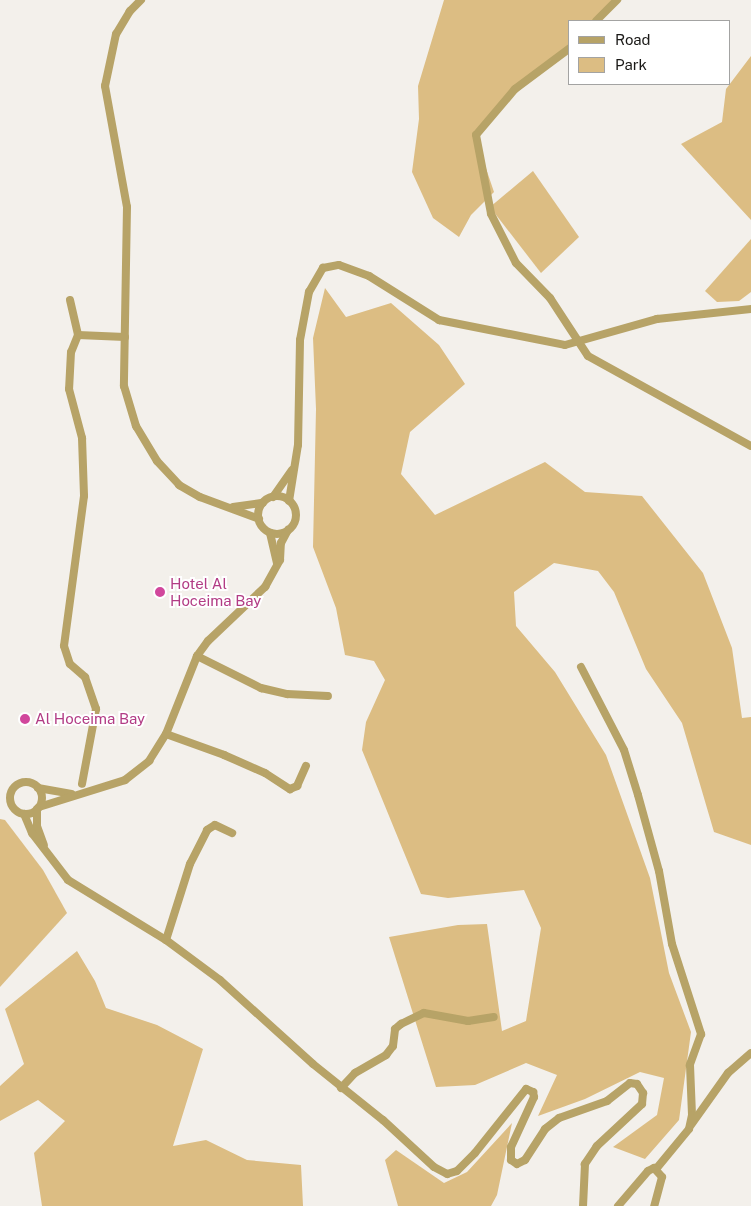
<!DOCTYPE html>
<html>
<head>
<meta charset="utf-8">
<style>
  body { margin:0 }
  #map { position:relative; width:751px; height:1206px; overflow:hidden; background:#f3f0eb; font-family:"Public Sans",sans-serif }
  div>[style] { position:absolute }
  .green>* { inset:0; background:#dcbd83 }
  .minor>* { height:8px; margin:-4px; padding:0 4px; transform-origin:4px; border-radius:4px; background:#b7a367 }
  .minor>.ring { margin:-4px; padding:0; box-sizing:content-box; background:none; border:8px solid #b7a367; border-radius:50% }
  .dots>* { width:14px; height:14px; translate:-50% -50%; box-sizing:border-box; border:2px solid #fff; border-radius:50% }
  span { translate:-50% -50%; white-space:nowrap; text-align:center; line-height:1.15; -webkit-text-stroke:4px #fff; paint-order:stroke }
  .hotel-label { font-size:15px; color:#b23c85 }
  .left { translate:0 -50%; text-align:left }
  .legend { position:absolute; left:568px; top:20px; width:162px; height:65px; box-sizing:border-box; background:#fff; border:1px solid #a3a3a2; margin:0; padding:6px 9px; list-style:none; font-size:15px; color:#1a1917 }
  .legend li { display:flex; align-items:center; gap:10px; height:25px }
  .legend b { width:25px; border:1px solid #a3a3a2 }
</style>
</head>
<body>
<div id="map">
  <div class="green">
    <div style="clip-path:polygon(444px 0,619px 0,599px 21px,570px 21px,570px 50px,511px 97px,475px 136px,494px 192px,471px 215px,459px 237px,433px 218px,412px 172px,419px 119px,418px 86px)"></div>
    <div style="clip-path:polygon(751px 56px,751px 220px,681px 144px,722px 122px,726px 89px)"></div>
    <div style="clip-path:polygon(533px 171px,579px 237px,541px 273px,490px 207px)"></div>
    <div style="clip-path:polygon(751px 239px,751px 292px,739px 301px,717px 302px,705px 291px)"></div>
    <div style="clip-path:polygon(325px 288px,346px 317px,391px 303px,439px 345px,465px 384px,410px 432px,401px 474px,435px 515px,545px 462px,585px 492px,642px 496px,703px 573px,732px 648px,742px 718px,751px 717px,751px 845px,714px 832px,682px 723px,646px 669px,614px 592px,598px 571px,554px 563px,514px 592px,516px 626px,555px 672px,606px 755px,650px 878px,669px 973px,691px 1032px,679px 1120px,645px 1159px,613px 1147px,657px 1115px,664px 1078px,640px 1072px,585px 1099px,538px 1116px,557px 1075px,526px 1063px,475px 1085px,436px 1087px,389px 937px,458px 925px,487px 924px,502px 1031px,526px 1021px,541px 928px,524px 890px,448px 898px,421px 894px,362px 750px,366px 722px,385px 680px,374px 661px,345px 655px,336px 608px,313px 547px,316px 409px,313px 338px)"></div>
    <div style="clip-path:polygon(0 819px,5px 820px,43px 870px,67px 913px,0 987px)"></div>
    <div style="clip-path:polygon(77px 951px,95px 981px,106px 1008px,157px 1025px,203px 1049px,173px 1146px,206px 1140px,247px 1160px,301px 1165px,303px 1206px,42px 1206px,34px 1153px,65px 1121px,38px 1100px,0 1121px,0 1086px,24px 1064px,5px 1009px)"></div>
    <div style="clip-path:polygon(512px 1123px,497px 1195px,491px 1206px,398px 1206px,385px 1160px,396px 1150px,444px 1183px,467px 1172px)"></div>
  </div>
  <div class="minor">
    <div style="left:141px;top:0;width:16px;rotate:135deg"></div>
    <div style="left:130px;top:11px;width:27px;rotate:121deg"></div>
    <div style="left:116px;top:34px;width:53px;rotate:101.9deg"></div>
    <div style="left:105px;top:86px;width:123px;rotate:79.7deg"></div>
    <div style="left:127px;top:207px;width:179px;rotate:91deg"></div>
    <div style="left:124px;top:386px;width:42px;rotate:73.3deg"></div>
    <div style="left:136px;top:426px;width:41px;rotate:59deg"></div>
    <div style="left:157px;top:461px;width:33px;rotate:47deg"></div>
    <div style="left:179px;top:485px;width:24px;rotate:30deg"></div>
    <div style="left:200px;top:497px;width:63px;rotate:20.4deg"></div>
    <div style="left:596px;top:21px;width:30px;rotate:-45deg"></div>
    <div style="left:570px;top:48px;width:69px;rotate:143.3deg"></div>
    <div style="left:515px;top:89px;width:60px;rotate:130.3deg"></div>
    <div style="left:476px;top:135px;width:80px;rotate:79.2deg"></div>
    <div style="left:491px;top:214px;width:55px;rotate:63deg"></div>
    <div style="left:516px;top:263px;width:49px;rotate:45.8deg"></div>
    <div style="left:550px;top:298px;width:69px;rotate:56.8deg"></div>
    <div style="left:588px;top:356px;width:186px;rotate:28.9deg"></div>
    <div style="left:70px;top:300px;width:36px;rotate:77deg"></div>
    <div style="left:78px;top:335px;width:18px;rotate:112deg"></div>
    <div style="left:71px;top:352px;width:37px;rotate:93deg"></div>
    <div style="left:69px;top:389px;width:51px;rotate:75.1deg"></div>
    <div style="left:82px;top:438px;width:58px;rotate:88deg"></div>
    <div style="left:84px;top:496px;width:151px;rotate:97.6deg"></div>
    <div style="left:64px;top:646px;width:19px;rotate:72deg"></div>
    <div style="left:70px;top:664px;width:20px;rotate:41deg"></div>
    <div style="left:85px;top:677px;width:34px;rotate:71deg"></div>
    <div style="left:96px;top:709px;width:76px;rotate:100.6deg"></div>
    <div style="left:78px;top:335px;width:47px;rotate:2.4deg"></div>
    <div class="ring" style="left:258px;top:496px;width:30px;height:30px"></div>
    <div style="left:273px;top:497px;width:33px;rotate:-55deg"></div>
    <div style="left:289px;top:501px;width:57px;rotate:-80.9deg"></div>
    <div style="left:298px;top:445px;width:105px;rotate:-88.9deg"></div>
    <div style="left:300px;top:340px;width:49px;rotate:-79.4deg"></div>
    <div style="left:309px;top:292px;width:28px;rotate:-60deg"></div>
    <div style="left:323px;top:268px;width:16px;rotate:-11deg"></div>
    <div style="left:339px;top:265px;width:32px;rotate:20deg"></div>
    <div style="left:369px;top:276px;width:83px;rotate:32.2deg"></div>
    <div style="left:439px;top:320px;width:128px;rotate:11.2deg"></div>
    <div style="left:565px;top:345px;width:96px;rotate:-15.8deg"></div>
    <div style="left:657px;top:319px;width:95px;rotate:-6.1deg"></div>
    <div style="left:233px;top:507px;width:30px;rotate:-8deg"></div>
    <div style="left:270px;top:533px;width:31px;rotate:77deg"></div>
    <div style="left:197px;top:656px;width:72px;rotate:26.6deg"></div>
    <div style="left:261px;top:688px;width:27px;rotate:13deg"></div>
    <div style="left:287px;top:694px;width:41px;rotate:2.8deg"></div>
    <div style="left:581px;top:667px;width:93px;rotate:62.6deg"></div>
    <div style="left:624px;top:750px;width:47px;rotate:72.7deg"></div>
    <div style="left:638px;top:795px;width:79px;rotate:74.6deg"></div>
    <div style="left:659px;top:871px;width:74px;rotate:79.9deg"></div>
    <div style="left:672px;top:944px;width:95px;rotate:72.1deg"></div>
    <div style="left:701px;top:1034px;width:33px;rotate:110deg"></div>
    <div style="left:690px;top:1065px;width:50px;rotate:87.7deg"></div>
    <div style="left:692px;top:1115px;width:14px;rotate:102deg"></div>
    <div style="left:689px;top:1129px;width:52px;rotate:129.5deg"></div>
    <div style="left:166px;top:734px;width:62px;rotate:19.9deg"></div>
    <div style="left:224px;top:755px;width:45px;rotate:23.7deg"></div>
    <div style="left:265px;top:773px;width:30px;rotate:33deg"></div>
    <div style="left:290px;top:789px;width:8px;rotate:-23deg"></div>
    <div style="left:297px;top:786px;width:22px;rotate:-66deg"></div>
    <div class="ring" style="left:10px;top:782px;width:24px;height:24px"></div>
    <div style="left:38px;top:788px;width:34px;rotate:10deg"></div>
    <div style="left:39px;top:807px;width:90px;rotate:-17.4deg"></div>
    <div style="left:125px;top:780px;width:31px;rotate:-38deg"></div>
    <div style="left:149px;top:761px;width:32px;rotate:-58deg"></div>
    <div style="left:166px;top:734px;width:84px;rotate:-68.3deg"></div>
    <div style="left:197px;top:656px;width:19px;rotate:-54deg"></div>
    <div style="left:208px;top:641px;width:79px;rotate:-43.5deg"></div>
    <div style="left:265px;top:587px;width:31px;rotate:-61deg"></div>
    <div style="left:280px;top:560px;width:17px;rotate:-87deg"></div>
    <div style="left:281px;top:543px;width:15px;rotate:-62deg"></div>
    <div style="left:37px;top:809px;width:17px;rotate:90deg"></div>
    <div style="left:37px;top:826px;width:20px;rotate:70deg"></div>
    <div style="left:24px;top:814px;width:21px;rotate:67deg"></div>
    <div style="left:32px;top:833px;width:59px;rotate:52.5deg"></div>
    <div style="left:68px;top:880px;width:115px;rotate:31.5deg"></div>
    <div style="left:166px;top:940px;width:67px;rotate:36.5deg"></div>
    <div style="left:220px;top:980px;width:125px;rotate:42.1deg"></div>
    <div style="left:313px;top:1064px;width:90px;rotate:38.7deg"></div>
    <div style="left:383px;top:1120px;width:69px;rotate:42.7deg"></div>
    <div style="left:434px;top:1167px;width:15px;rotate:28deg"></div>
    <div style="left:447px;top:1174px;width:10px;rotate:-17deg"></div>
    <div style="left:457px;top:1171px;width:25px;rotate:-45deg"></div>
    <div style="left:475px;top:1153px;width:82px;rotate:-51.4deg"></div>
    <div style="left:526px;top:1089px;width:8px;rotate:23deg"></div>
    <div style="left:533px;top:1092px;width:5px;rotate:79deg"></div>
    <div style="left:534px;top:1097px;width:55px;rotate:114.7deg"></div>
    <div style="left:511px;top:1147px;width:13px;rotate:90deg"></div>
    <div style="left:511px;top:1160px;width:7px;rotate:34deg"></div>
    <div style="left:517px;top:1164px;width:9px;rotate:-27deg"></div>
    <div style="left:525px;top:1160px;width:37px;rotate:-57deg"></div>
    <div style="left:545px;top:1129px;width:18px;rotate:-38deg"></div>
    <div style="left:559px;top:1118px;width:51px;rotate:-19.5deg"></div>
    <div style="left:607px;top:1101px;width:29px;rotate:-38deg"></div>
    <div style="left:630px;top:1083px;width:7px;rotate:8deg"></div>
    <div style="left:637px;top:1084px;width:11px;rotate:56deg"></div>
    <div style="left:643px;top:1093px;width:11px;rotate:95deg"></div>
    <div style="left:642px;top:1104px;width:62px;rotate:137deg"></div>
    <div style="left:597px;top:1146px;width:22px;rotate:124deg"></div>
    <div style="left:585px;top:1164px;width:42px;rotate:92.7deg"></div>
    <div style="left:166px;top:940px;width:80px;rotate:-72.5deg"></div>
    <div style="left:190px;top:864px;width:38px;rotate:-63deg"></div>
    <div style="left:207px;top:830px;width:9px;rotate:-32deg"></div>
    <div style="left:215px;top:825px;width:19px;rotate:25deg"></div>
    <div style="left:341px;top:1088px;width:21px;rotate:-47deg"></div>
    <div style="left:355px;top:1073px;width:36px;rotate:-30deg"></div>
    <div style="left:386px;top:1055px;width:11px;rotate:-52deg"></div>
    <div style="left:393px;top:1046px;width:17px;rotate:-83deg"></div>
    <div style="left:395px;top:1029px;width:8px;rotate:-40deg"></div>
    <div style="left:401px;top:1024px;width:25px;rotate:-26deg"></div>
    <div style="left:424px;top:1013px;width:45px;rotate:10.3deg"></div>
    <div style="left:468px;top:1021px;width:26px;rotate:-9deg"></div>
    <div style="left:691px;top:1125px;width:64px;rotate:-54.6deg"></div>
    <div style="left:728px;top:1073px;width:30px;rotate:-41deg"></div>
    <div style="left:618px;top:1206px;width:46px;rotate:-49.4deg"></div>
    <div style="left:648px;top:1171px;width:7px;rotate:-27deg"></div>
    <div style="left:654px;top:1168px;width:12px;rotate:48deg"></div>
    <div style="left:662px;top:1177px;width:30px;rotate:105deg"></div>
  </div>
  <div class="dots">
    <div style="left:160px;top:592px;background:#d1479c"></div>
    <div style="left:25px;top:719px;background:#d1479c"></div>
  </div>
  <div class="hotel-label">
    <span class="left" style="left:170px;top:592px">Hotel Al<br>Hoceima Bay</span>
    <span class="left" style="left:35px;top:719px">Al Hoceima Bay</span>
  </div>
  <ul class="legend">
  <li><b style="height:6px;background:#b7a367"></b>Road</li>
  <li><b style="height:14px;background:#dcbd83"></b>Park</li>
  </ul>
</div>
</body>
</html>
